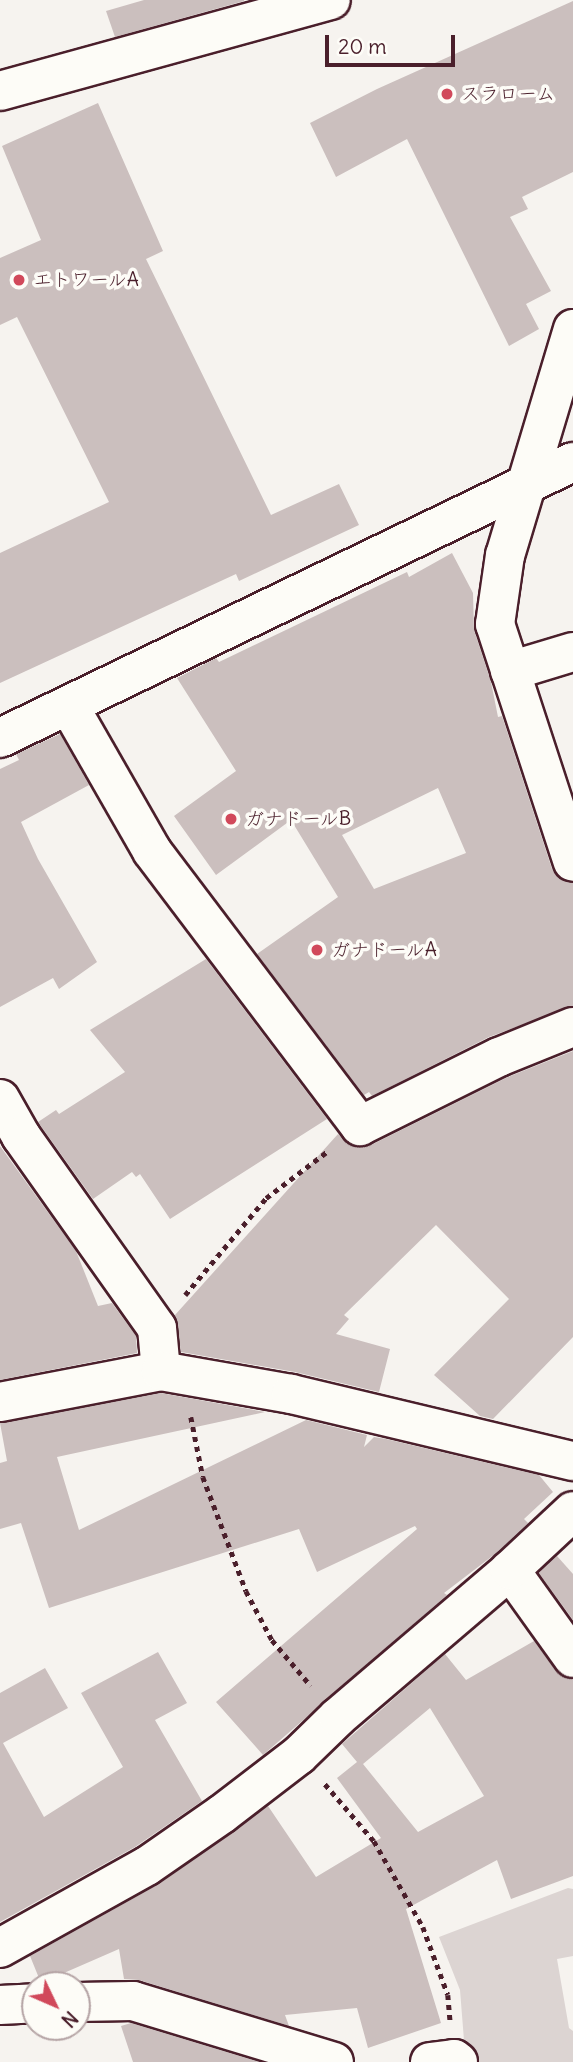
<!DOCTYPE html>
<html>
<head>
<meta charset="utf-8">
<style>
  body { margin:0 }
  #map { position:relative; width:573px; height:2062px; overflow:hidden; background:#f6f3ef; font-family:Delius,"Klee One",sans-serif }
  div>[style] { position:absolute }
  .green>* { inset:0; background:#dcd4d2 }
  .building>* { inset:0; background:#cbbfbe }
  .path>* { height:4.5px; margin-top:-2.25px; transform-origin:0; background:repeating-linear-gradient(90deg,#4a1f2b 0 5px,transparent 0 10px) }
  .roads { filter:drop-shadow(2px 0 #4a1f2b) drop-shadow(-2px 0 #4a1f2b) drop-shadow(0 2px #4a1f2b) drop-shadow(0 -2px #4a1f2b) }
  .street>* { height:38px; margin:-19px; padding:0 19px; transform-origin:19px; border-radius:19px; background:#fdfcf7 }
  .dots>* { width:19px; height:19px; translate:-50% -50%; box-sizing:border-box; border:4px solid #fdfcf7; border-radius:50% }
  span { translate:-50% -50%; white-space:nowrap; text-align:center; line-height:1.15; -webkit-text-stroke:7px #fdfcf7; paint-order:stroke }
  .poi-label { font-size:19px; color:#4a1f2b }
  .left { translate:0 -50%; text-align:left }
  .north { position:absolute; left:21px; top:1971px; width:70px; height:70px; box-sizing:border-box; background:#fdfcf7; border:2px solid #b5a4a5; border-radius:50%; rotate:134deg; font-size:19px; font-weight:700; line-height:28px; text-align:center; color:#4a1f2b }
  .north::after { content:''; display:block; margin:auto; width:24px; height:32px; background:#d1495b; clip-path:polygon(50% 0,100% 100%,50% 72%,0 100%) }
  .scale { position:absolute; left:325px; top:35px; width:130px; height:32px; box-sizing:border-box; border:4px solid #4a1f2b; border-top:0; padding-left:9px; font-size:21px; line-height:24px; white-space:nowrap; color:#4a1f2b; -webkit-text-stroke:5px #fdfcf7; paint-order:stroke }
</style>
</head>
<body>
<div id="map">
  <div class="green">
    <div style="clip-path:polygon(568px 1888px,573px 1889px,573px 1956px,557px 1959px,569px 2028px,573px 2031px,573px 2062px,478px 2062px,465px 2053px,460px 1990px,439px 1937px)"></div>
  </div>
  <div class="building">
    <div style="clip-path:polygon(144px 0,244px 0,244px 1px,115px 37px,106px 11px)"></div>
    <div style="clip-path:polygon(573px 1px,573px 172px,522px 197px,528px 209px,510px 217px,551px 291px,526px 304px,539px 329px,509px 346px,407px 139px,336px 177px,310px 123px,377px 89px)"></div>
    <div style="clip-path:polygon(98px 103px,163px 251px,146px 259px,271px 515px,339px 484px,359px 525px,239px 581px,236px 574px,0 683px,0 553px,109px 502px,17px 317px,0 325px,0 258px,41px 240px,2px 146px)"></div>
    <div style="clip-path:polygon(evenodd,452px 553px,473px 593px,474px 630px,491px 682px,498px 717px,502px 716px,552px 869px,559px 879px,573px 883px,573px 1006px,489px 1037px,372px 1096px,369px 1092px,364px 1095px,257px 954px,338px 897px,291px 820px,216px 875px,174px 816px,236px 771px,177px 678px,216px 658px,219px 662px,407px 572px,409px 577px,452px 553px,438px 788px,466px 853px,374px 889px,342px 835px,438px 788px)"></div>
    <div style="clip-path:polygon(60px 734px,89px 785px,21px 822px,38px 859px,97px 962px,59px 989px,53px 978px,0 1007px,0 769px,19px 760px,16px 754px)"></div>
    <div style="clip-path:polygon(206px 959px,327px 1119px,170px 1219px,140px 1174px,136px 1177px,132px 1172px,93px 1199px,38px 1122px,56px 1110px,59px 1114px,125px 1072px,90px 1030px)"></div>
    <div style="clip-path:polygon(573px 1051px,573px 1337px,493px 1419px,480px 1416px,434px 1375px,509px 1299px,436px 1225px,344px 1315px,349px 1319px,336px 1334px,390px 1349px,379px 1392px,295px 1372px,181px 1352px,175px 1315px,338px 1134px,351px 1146px,369px 1146px,508px 1077px)"></div>
    <div style="clip-path:polygon(0 1146px,76px 1251px,98px 1306px,112px 1303px,136px 1336px,137px 1353px,0 1380px)"></div>
    <div style="clip-path:polygon(161px 1393px,265px 1412px,57px 1457px,79px 1530px,306px 1420px,367px 1435px,364px 1447px,374px 1437px,386px 1439px,539px 1475px,553px 1492px,524px 1519px,528px 1523px,495px 1554px,444px 1593px,447px 1595px,263px 1755px,216px 1702px,417px 1529px,415px 1526px,317px 1572px,299px 1529px,49px 1608px,21px 1523px,0 1529px,0 1463px,7px 1461px,0 1423px)"></div>
    <div style="clip-path:polygon(557px 1556px,573px 1574px,573px 1620px,539px 1573px)"></div>
    <div style="clip-path:polygon(evenodd,534px 1641px,556px 1671px,573px 1680px,573px 1876px,511px 1899px,497px 1860px,406px 1909px,441px 2023px,368px 2048px,357px 2008px,285px 2015px,289px 2026px,139px 1980px,124px 1979px,119px 1949px,41px 1983px,30px 1956px,159px 1884px,268px 1806px,316px 1877px,381px 1838px,337px 1778px,357px 1762px,342px 1744px,445px 1654px,466px 1680px,534px 1641px,430px 1708px,484px 1796px,418px 1832px,363px 1764px,430px 1708px)"></div>
    <div style="clip-path:polygon(158px 1652px,187px 1703px,155px 1720px,202px 1801px,135px 1847px,0 1922px,0 1693px,45px 1668px,68px 1708px,3px 1743px,44px 1817px,123px 1767px,81px 1693px)"></div>
    <div style="clip-path:polygon(131px 2023px,259px 2062px,133px 2062px,121px 2026px)"></div>
  </div>
  <div class="path">
    <div style="left:185px;top:1295px;width:126px;rotate:-50.1deg"></div>
    <div style="left:266px;top:1198px;width:78px;rotate:-37.2deg"></div>
    <div style="left:191px;top:1417px;width:61px;rotate:78.7deg"></div>
    <div style="left:203px;top:1477px;width:122px;rotate:69.3deg"></div>
    <div style="left:246px;top:1591px;width:55px;rotate:62deg"></div>
    <div style="left:272px;top:1640px;width:60px;rotate:49.7deg"></div>
    <div style="left:325px;top:1784px;width:75px;rotate:49.3deg"></div>
    <div style="left:374px;top:1841px;width:99px;rotate:60.3deg"></div>
    <div style="left:423px;top:1927px;width:72px;rotate:69.8deg"></div>
    <div style="left:448px;top:1995px;width:25px;rotate:85deg"></div>
  </div>
  <div class="roads">
    <div class="street">
      <div style="left:0;top:91px;width:343px;rotate:-15.4deg"></div>
      <div style="left:573px;top:329px;width:236px;rotate:106.7deg"></div>
      <div style="left:505px;top:555px;width:70px;rotate:98.2deg"></div>
      <div style="left:495px;top:624px;width:250px;rotate:71.9deg"></div>
      <div style="left:510px;top:671px;width:66px;rotate:-16.8deg"></div>
      <div style="left:69px;top:706px;width:167px;rotate:60.2deg"></div>
      <div style="left:152px;top:851px;width:345px;rotate:52.9deg"></div>
      <div style="left:360px;top:1126px;width:155px;rotate:-26.4deg"></div>
      <div style="left:499px;top:1057px;width:80px;rotate:-22.1deg"></div>
      <div style="left:0;top:738px;width:636px;rotate:-25.72deg"></div>
      <div style="left:0;top:1099px;width:43px;rotate:60.4deg"></div>
      <div style="left:21px;top:1136px;width:235px;rotate:54.7deg"></div>
      <div style="left:157px;top:1328px;width:43px;rotate:84.7deg"></div>
      <div style="left:0;top:1402px;width:164px;rotate:-10.9deg"></div>
      <div style="left:161px;top:1371px;width:132px;rotate:10deg"></div>
      <div style="left:291px;top:1394px;width:290px;rotate:13.4deg"></div>
      <div style="left:510px;top:1570px;width:108px;rotate:54.4deg"></div>
      <div style="left:0;top:1948px;width:168px;rotate:-29.2deg"></div>
      <div style="left:147px;top:1866px;width:91px;rotate:-34.7deg"></div>
      <div style="left:222px;top:1814px;width:97px;rotate:-37.5deg"></div>
      <div style="left:299px;top:1755px;width:54px;rotate:-44.3deg"></div>
      <div style="left:338px;top:1717px;width:226px;rotate:-40.5deg"></div>
      <div style="left:510px;top:1570px;width:86px;rotate:-43.1deg"></div>
      <div style="left:77px;top:2002px;width:56px;rotate:-1deg"></div>
      <div style="left:133px;top:2001px;width:210px;rotate:16.9deg"></div>
      <div style="left:0;top:2005px;width:35px;rotate:-3deg"></div>
      <div style="left:430px;top:2062px;width:24px;rotate:-7deg"></div>
      <div style="left:454px;top:2059px;width:5px;rotate:37deg"></div>
    </div>
  </div>
  <div class="dots">
    <div style="left:447px;top:94px;background:#d1495b"></div>
    <div style="left:19px;top:280px;background:#d1495b"></div>
    <div style="left:231px;top:819px;background:#d1495b"></div>
    <div style="left:317px;top:950px;background:#d1495b"></div>
  </div>
  <div class="poi-label">
    <span class="left" style="left:461px;top:94px">スラローム</span>
    <span class="left" style="left:33px;top:280px">エトワールA</span>
    <span class="left" style="left:245px;top:819px">ガナドールB</span>
    <span class="left" style="left:331px;top:950px">ガナドールA</span>
  </div>
  <div class="north">N</div>
  <div class="scale">20 m</div>
</div>
</body>
</html>
